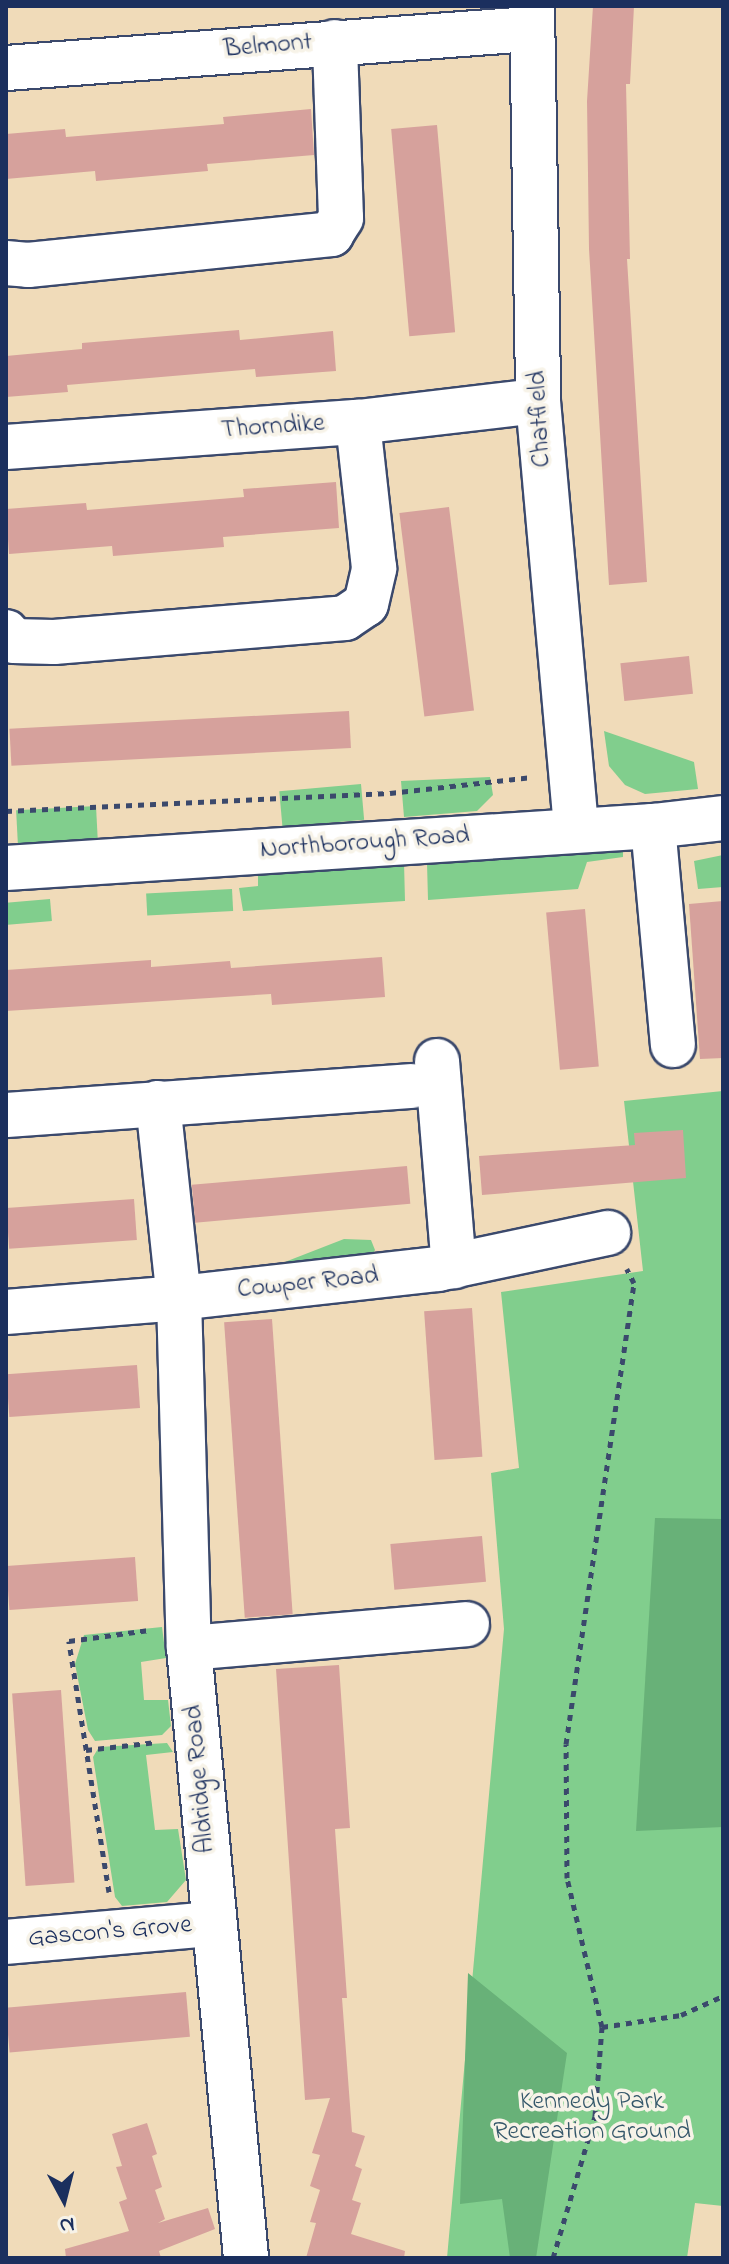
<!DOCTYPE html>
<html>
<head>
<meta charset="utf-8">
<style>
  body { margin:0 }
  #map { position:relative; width:729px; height:2264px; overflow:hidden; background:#f0dbb9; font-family:"Indie Flower",sans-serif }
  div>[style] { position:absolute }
  .green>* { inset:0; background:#81ce8d; transform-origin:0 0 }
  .forest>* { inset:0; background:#68b178 }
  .building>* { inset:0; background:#d6a19c; transform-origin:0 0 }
  .path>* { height:5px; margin-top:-2.5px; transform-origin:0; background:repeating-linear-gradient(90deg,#3b496c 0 6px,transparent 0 12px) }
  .roads { filter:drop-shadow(2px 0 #3b496c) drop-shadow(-2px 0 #3b496c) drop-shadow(0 2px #3b496c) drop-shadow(0 -2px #3b496c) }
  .minor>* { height:44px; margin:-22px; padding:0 22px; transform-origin:22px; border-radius:22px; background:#fff }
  span { translate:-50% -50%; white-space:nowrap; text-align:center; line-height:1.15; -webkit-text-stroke:7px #f7f3e8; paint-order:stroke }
  .street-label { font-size:26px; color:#1b2f5e }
  .park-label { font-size:26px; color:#34576a }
  .frame { position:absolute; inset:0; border:8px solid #1b2f5e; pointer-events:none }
  .north { position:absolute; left:24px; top:2160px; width:80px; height:80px; -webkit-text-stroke:6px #f7f3e8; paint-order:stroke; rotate:173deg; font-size:22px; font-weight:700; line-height:32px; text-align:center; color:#1b2f5e }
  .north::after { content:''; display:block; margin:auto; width:28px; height:36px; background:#1b2f5e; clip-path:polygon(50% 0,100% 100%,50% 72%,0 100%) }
</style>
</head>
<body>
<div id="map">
  <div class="green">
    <div style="clip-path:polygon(604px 731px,694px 762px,698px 789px,645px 794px,625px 785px,609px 766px)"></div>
    <div style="clip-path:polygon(490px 777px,493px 795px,477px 811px,404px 817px,401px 781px)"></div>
    <div style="left:361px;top:784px;width:36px;height:82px;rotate:85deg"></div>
    <div style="left:96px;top:806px;width:36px;height:80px;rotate:87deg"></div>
    <div style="clip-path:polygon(623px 847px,623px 857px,587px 862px,578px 889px,428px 900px,427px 863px)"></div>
    <div style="clip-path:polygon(723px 855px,723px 887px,698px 889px,694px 861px)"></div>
    <div style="clip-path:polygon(404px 862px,405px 901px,243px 911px,239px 888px,258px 886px,258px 873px)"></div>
    <div style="left:232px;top:889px;width:22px;height:86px;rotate:87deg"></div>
    <div style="left:50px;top:899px;width:22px;height:44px;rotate:85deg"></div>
    <div style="clip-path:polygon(723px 1091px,723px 2206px,695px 2203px,687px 2258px,447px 2258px,504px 1629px,491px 1473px,519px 1468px,501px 1292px,643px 1271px,624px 1101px)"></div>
    <div style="clip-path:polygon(344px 1239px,371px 1240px,375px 1250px,366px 1266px,254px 1274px)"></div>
    <div style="clip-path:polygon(162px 1627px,166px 1658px,141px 1662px,144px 1700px,168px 1700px,171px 1726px,162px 1735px,95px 1741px,88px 1730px,75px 1664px,84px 1635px)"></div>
    <div style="clip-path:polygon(167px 1743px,173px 1752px,146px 1755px,155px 1830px,178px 1829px,186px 1880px,167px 1902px,122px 1906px,115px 1897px,93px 1757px,99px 1747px)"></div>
  </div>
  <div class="forest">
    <div style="clip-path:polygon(655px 1518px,723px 1519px,723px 1827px,636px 1831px)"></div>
    <div style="clip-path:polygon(468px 1973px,567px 2053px,536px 2258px,510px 2258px,502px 2199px,460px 2204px)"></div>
  </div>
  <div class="building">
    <div style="clip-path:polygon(593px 6px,634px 6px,630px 84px,626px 84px,630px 259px,627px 259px,647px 582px,609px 585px,589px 249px,587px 101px)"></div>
    <div style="clip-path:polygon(311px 109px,314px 155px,207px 164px,208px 171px,96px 181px,95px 171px,6px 179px,6px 134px,65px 129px,66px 137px,224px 124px,223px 117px)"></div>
    <div style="left:437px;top:125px;width:208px;height:46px;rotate:85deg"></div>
    <div style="clip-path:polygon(239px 330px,240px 340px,333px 331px,336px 371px,256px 377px,255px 369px,67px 385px,68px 392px,6px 397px,6px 356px,82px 349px,82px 343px)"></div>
    <div style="clip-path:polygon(336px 482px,339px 528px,223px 537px,224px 547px,113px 556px,112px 546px,9px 554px,6px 509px,86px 503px,87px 510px,244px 497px,243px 489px)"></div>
    <div style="left:449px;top:507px;width:205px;height:50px;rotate:83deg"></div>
    <div style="left:689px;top:656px;width:38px;height:69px;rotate:84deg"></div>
    <div style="left:349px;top:711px;width:37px;height:340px;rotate:87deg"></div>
    <div style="clip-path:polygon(723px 901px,723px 1058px,700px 1059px,689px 904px)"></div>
    <div style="left:585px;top:909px;width:158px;height:39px;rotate:85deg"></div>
    <div style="clip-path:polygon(382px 957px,385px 997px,272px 1005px,271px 994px,6px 1011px,6px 970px,151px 960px,151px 967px,230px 961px,231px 968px)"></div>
    <div style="clip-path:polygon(683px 1130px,686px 1178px,482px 1195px,479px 1156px,635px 1145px,634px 1133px)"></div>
    <div style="left:407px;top:1166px;width:38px;height:216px;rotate:85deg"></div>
    <div style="left:134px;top:1199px;width:41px;height:128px;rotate:86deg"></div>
    <div style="left:472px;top:1308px;width:149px;height:48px;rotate:86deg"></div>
    <div style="left:272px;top:1319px;width:296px;height:48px;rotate:86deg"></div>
    <div style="left:137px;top:1365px;width:43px;height:131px;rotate:86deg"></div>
    <div style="left:482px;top:1536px;width:46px;height:92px;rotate:85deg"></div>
    <div style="left:135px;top:1557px;width:44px;height:129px;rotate:86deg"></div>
    <div style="clip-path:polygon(339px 1665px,350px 1828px,335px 1829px,347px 1998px,342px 1998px,352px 2132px,365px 2136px,355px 2166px,362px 2169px,352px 2200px,361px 2203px,351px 2234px,405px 2251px,404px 2258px,306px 2258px,316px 2223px,310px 2222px,320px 2190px,310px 2186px,320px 2155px,312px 2153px,330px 2098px,305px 2100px,276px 1669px)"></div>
    <div style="left:61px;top:1690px;width:193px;height:49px;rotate:86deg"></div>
    <div style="left:186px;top:1992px;width:45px;height:181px;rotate:85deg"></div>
    <div style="clip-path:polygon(147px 2123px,157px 2154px,152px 2156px,162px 2187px,155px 2190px,165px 2219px,158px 2223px,208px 2208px,215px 2229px,159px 2251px,161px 2258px,66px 2258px,65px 2249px,129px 2231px,119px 2202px,127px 2199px,116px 2167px,122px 2166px,112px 2134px)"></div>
  </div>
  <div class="path">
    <div style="left:6px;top:811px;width:384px;rotate:-2.7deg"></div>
    <div style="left:390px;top:793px;width:143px;rotate:-6.4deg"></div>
    <div style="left:86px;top:1750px;width:71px;rotate:-6.4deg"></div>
    <div style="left:109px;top:1892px;width:254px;rotate:-99.1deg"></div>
    <div style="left:69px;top:1641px;width:81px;rotate:-7.8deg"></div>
    <div style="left:602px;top:2027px;width:80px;rotate:-8.6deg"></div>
    <div style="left:681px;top:2015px;width:46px;rotate:-24.3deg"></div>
    <div style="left:553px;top:2258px;width:148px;rotate:-73.5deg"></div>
    <div style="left:595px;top:2116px;width:89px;rotate:-85.5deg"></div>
    <div style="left:602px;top:2027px;width:153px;rotate:-103.2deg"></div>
    <div style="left:567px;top:1878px;width:134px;rotate:-90.4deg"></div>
    <div style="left:566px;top:1744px;width:466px;rotate:-81.6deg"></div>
    <div style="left:634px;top:1283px;width:16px;rotate:-117deg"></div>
  </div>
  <div class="roads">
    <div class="minor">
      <div style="left:532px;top:6px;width:395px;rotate:89.1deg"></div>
      <div style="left:538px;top:401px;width:431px;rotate:84.9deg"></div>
      <div style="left:6px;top:68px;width:525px;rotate:-4.26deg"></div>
      <div style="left:6px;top:263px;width:22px;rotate:5deg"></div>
      <div style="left:28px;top:265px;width:305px;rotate:-5.8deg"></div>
      <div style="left:331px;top:234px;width:19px;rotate:-58deg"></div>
      <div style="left:341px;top:218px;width:176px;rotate:-92deg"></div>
      <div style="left:6px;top:447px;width:353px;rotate:-4.1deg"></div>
      <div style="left:358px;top:422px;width:181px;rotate:-6.7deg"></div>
      <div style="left:6px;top:632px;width:11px;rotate:52deg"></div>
      <div style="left:13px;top:641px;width:41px;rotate:1.4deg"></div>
      <div style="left:54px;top:642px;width:292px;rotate:-4.7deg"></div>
      <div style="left:345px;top:618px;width:25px;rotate:-34deg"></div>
      <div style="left:366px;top:604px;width:37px;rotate:-77deg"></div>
      <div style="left:374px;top:568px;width:147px;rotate:-96.3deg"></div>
      <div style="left:653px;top:826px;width:220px;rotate:84.8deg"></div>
      <div style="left:6px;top:868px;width:648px;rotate:-3.71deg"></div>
      <div style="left:653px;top:826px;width:70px;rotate:-6.5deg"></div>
      <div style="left:437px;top:1061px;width:206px;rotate:85.3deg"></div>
      <div style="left:158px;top:1103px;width:196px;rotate:83.9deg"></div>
      <div style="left:179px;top:1298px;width:350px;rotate:88.4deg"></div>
      <div style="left:189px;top:1648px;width:613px;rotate:84.66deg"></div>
      <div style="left:6px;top:1115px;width:407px;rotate:-4.1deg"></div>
      <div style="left:6px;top:1312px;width:174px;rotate:-4.6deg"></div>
      <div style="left:179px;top:1298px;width:261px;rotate:-6.4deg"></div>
      <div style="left:438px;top:1269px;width:174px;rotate:-12deg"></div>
      <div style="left:189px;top:1648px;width:279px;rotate:-4.9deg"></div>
      <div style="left:6px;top:1942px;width:208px;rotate:-5deg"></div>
    </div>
  </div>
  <div class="street-label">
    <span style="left:268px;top:47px;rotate:-5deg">Belmont</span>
    <span style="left:541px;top:419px;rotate:-93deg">Chatfield</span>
    <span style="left:273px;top:428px;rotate:-4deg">Thorndike</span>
    <span style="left:365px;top:844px;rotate:-4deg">Northborough Road</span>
    <span style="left:308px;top:1284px;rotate:-6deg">Cowper Road</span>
    <span style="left:201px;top:1779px;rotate:-95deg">Aldridge Road</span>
    <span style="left:110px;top:1933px;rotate:-5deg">Gascon's Grove</span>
  </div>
  <div class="park-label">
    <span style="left:592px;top:2118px">Kennedy Park<br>Recreation Ground</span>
  </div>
  <div class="frame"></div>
  <div class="north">N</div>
</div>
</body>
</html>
